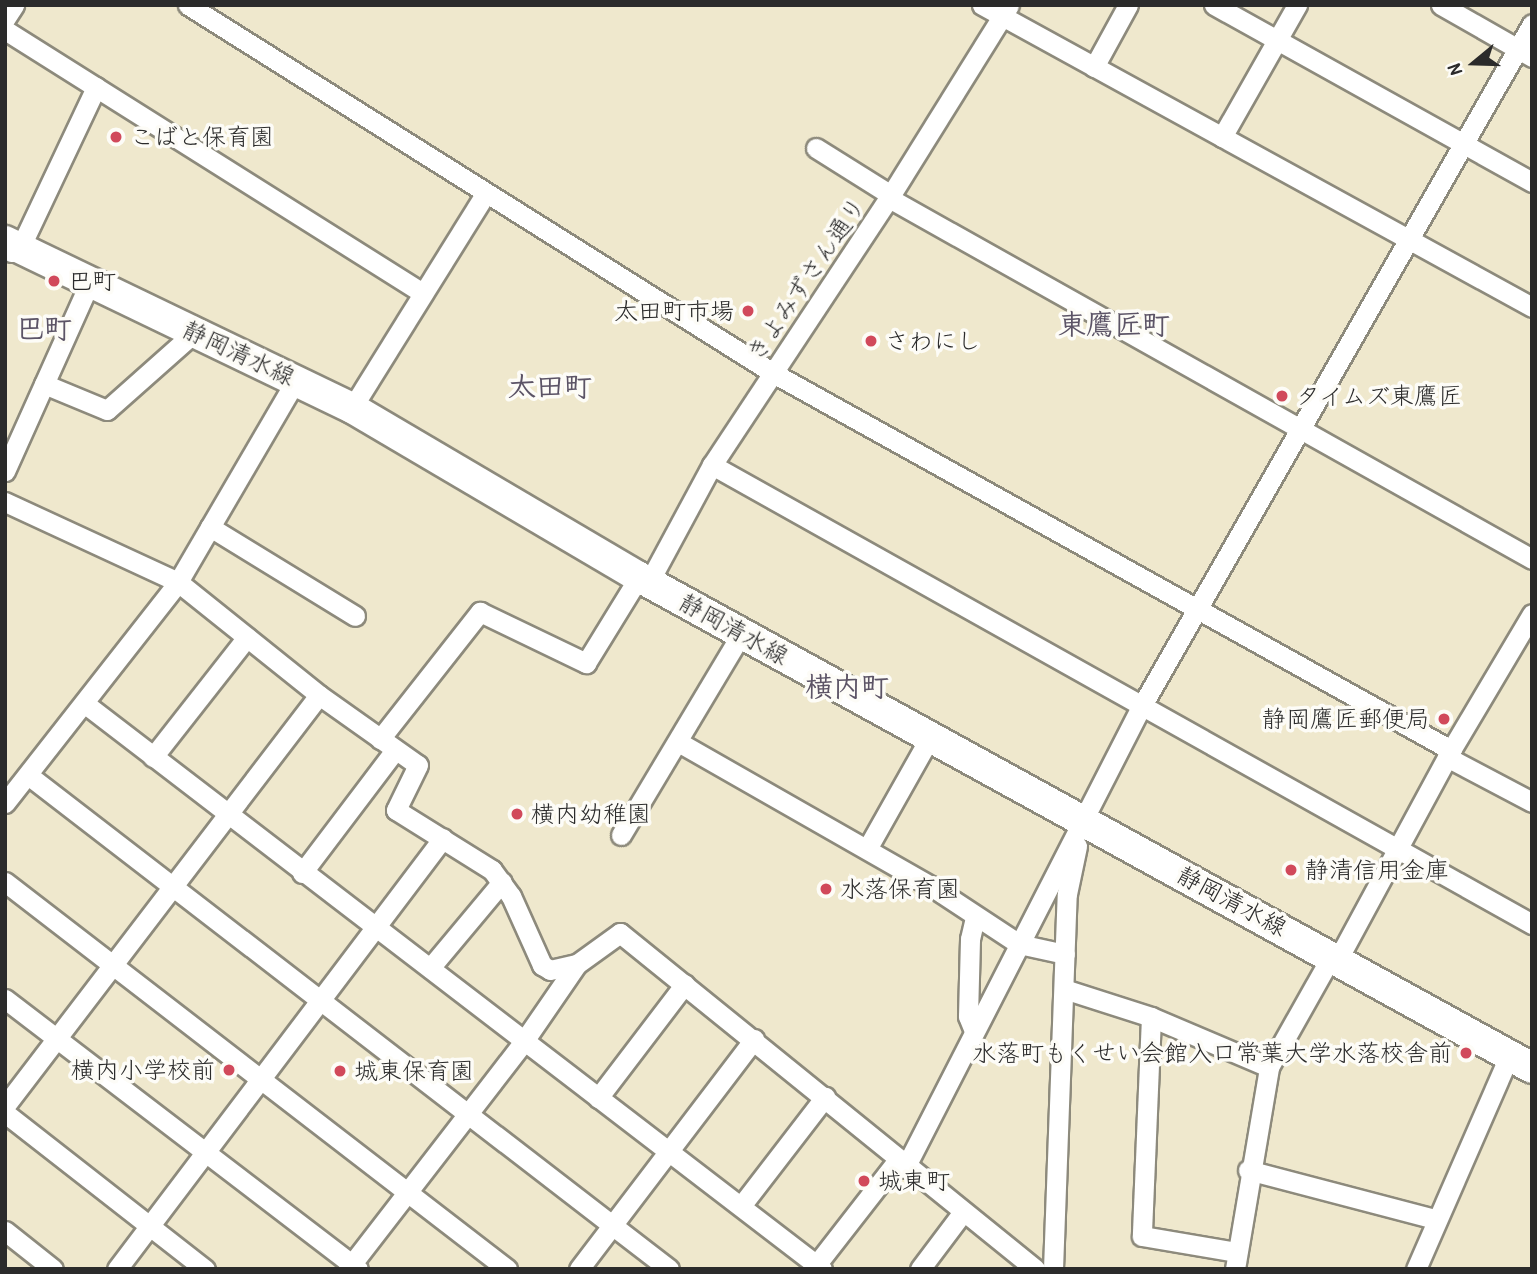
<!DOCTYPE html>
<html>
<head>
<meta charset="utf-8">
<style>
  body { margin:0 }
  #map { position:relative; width:1537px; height:1274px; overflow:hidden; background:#efe8cd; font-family:"Patrick Hand","Klee One",sans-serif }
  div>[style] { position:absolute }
  .roads { filter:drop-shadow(2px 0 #8d8a7c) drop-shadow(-2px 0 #8d8a7c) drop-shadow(0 2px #8d8a7c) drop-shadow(0 -2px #8d8a7c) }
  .minor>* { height:19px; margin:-9.5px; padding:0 9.5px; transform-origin:9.5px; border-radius:9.5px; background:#fff }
  .primary>* { height:30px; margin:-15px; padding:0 15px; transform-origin:15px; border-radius:15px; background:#fff }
  .dots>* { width:19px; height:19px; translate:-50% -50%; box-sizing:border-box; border:4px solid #fdfcf7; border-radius:50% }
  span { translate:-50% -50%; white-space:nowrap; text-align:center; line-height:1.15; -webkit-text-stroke:7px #fdfcf7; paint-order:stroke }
  .poi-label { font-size:24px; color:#2b2b2b }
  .left { translate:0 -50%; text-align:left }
  .right { translate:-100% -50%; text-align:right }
  .street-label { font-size:24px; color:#2b2b2b }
  .quarter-label { font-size:28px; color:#5c5466; font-weight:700 }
  .frame { position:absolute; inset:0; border:7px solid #2b2b2b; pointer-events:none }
  .north { position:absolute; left:1439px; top:28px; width:70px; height:70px; -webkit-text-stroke:5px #fdfcf7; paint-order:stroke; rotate:251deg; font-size:19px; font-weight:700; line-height:28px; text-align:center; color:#2b2b2b }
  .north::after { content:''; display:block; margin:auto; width:24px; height:32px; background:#2b2b2b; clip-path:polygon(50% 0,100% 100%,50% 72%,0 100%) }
</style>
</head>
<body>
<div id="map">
  <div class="roads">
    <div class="minor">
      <div style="left:188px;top:5px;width:691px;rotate:32.17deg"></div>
      <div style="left:773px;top:373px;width:776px;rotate:29.08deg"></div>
      <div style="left:982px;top:5px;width:627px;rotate:28.77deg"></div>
      <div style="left:1214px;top:5px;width:364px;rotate:29.1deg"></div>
      <div style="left:1441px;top:5px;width:105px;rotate:29.7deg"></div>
      <div style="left:5px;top:19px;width:17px;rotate:-57deg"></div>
      <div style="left:5px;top:30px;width:494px;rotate:32.2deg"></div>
      <div style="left:1094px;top:67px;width:71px;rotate:-61.3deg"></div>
      <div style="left:1222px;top:137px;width:152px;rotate:-60.4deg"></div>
      <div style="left:816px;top:148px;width:89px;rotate:32.1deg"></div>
      <div style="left:889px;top:198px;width:737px;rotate:29.31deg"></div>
      <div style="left:11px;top:252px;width:10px;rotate:-24deg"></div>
      <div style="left:20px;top:248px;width:178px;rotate:-64.7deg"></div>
      <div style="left:44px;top:384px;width:68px;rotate:22.4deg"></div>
      <div style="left:107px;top:410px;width:118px;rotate:-41.6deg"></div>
      <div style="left:352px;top:408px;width:253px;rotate:-58.1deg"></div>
      <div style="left:712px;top:465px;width:940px;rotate:29.24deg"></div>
      <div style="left:5px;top:471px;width:209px;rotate:-65.8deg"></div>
      <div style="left:5px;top:502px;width:191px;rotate:24.8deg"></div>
      <div style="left:178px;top:582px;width:181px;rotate:38.7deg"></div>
      <div style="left:319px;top:695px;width:121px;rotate:35.3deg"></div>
      <div style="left:418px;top:765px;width:50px;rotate:116.1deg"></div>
      <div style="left:396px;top:810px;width:113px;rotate:32deg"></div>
      <div style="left:492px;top:870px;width:32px;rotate:54deg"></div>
      <div style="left:511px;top:896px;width:76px;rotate:65.8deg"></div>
      <div style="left:542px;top:965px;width:9px;rotate:32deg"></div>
      <div style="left:550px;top:970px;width:28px;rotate:-13deg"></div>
      <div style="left:210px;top:527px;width:170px;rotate:31.5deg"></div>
      <div style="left:649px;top:582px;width:133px;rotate:-61.7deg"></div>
      <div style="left:712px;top:465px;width:320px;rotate:-56.5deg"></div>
      <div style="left:889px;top:198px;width:227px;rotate:-58.1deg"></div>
      <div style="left:84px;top:703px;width:930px;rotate:37.49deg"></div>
      <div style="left:380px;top:739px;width:162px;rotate:-51.8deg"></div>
      <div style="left:480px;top:612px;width:118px;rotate:25.7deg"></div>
      <div style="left:586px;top:663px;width:101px;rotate:-58.4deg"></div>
      <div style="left:680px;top:743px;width:289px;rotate:29.7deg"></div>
      <div style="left:931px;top:886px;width:105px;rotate:33.4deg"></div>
      <div style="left:1019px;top:944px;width:47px;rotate:12.3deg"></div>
      <div style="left:153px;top:757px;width:152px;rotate:-51.9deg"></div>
      <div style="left:1447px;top:757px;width:96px;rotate:27.9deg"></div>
      <div style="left:28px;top:775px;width:809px;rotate:37.62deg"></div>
      <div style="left:5px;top:803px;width:281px;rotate:-51.9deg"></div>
      <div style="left:178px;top:582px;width:234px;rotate:-59.7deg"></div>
      <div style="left:621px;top:835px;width:235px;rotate:-59.1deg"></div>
      <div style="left:867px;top:849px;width:129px;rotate:-60.6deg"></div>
      <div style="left:302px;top:873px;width:154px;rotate:-52.9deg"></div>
      <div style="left:5px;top:882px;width:634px;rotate:37.63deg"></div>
      <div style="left:1338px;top:959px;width:230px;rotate:-61.6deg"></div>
      <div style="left:1447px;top:757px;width:166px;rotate:-59.3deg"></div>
      <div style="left:430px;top:968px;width:112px;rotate:-50.1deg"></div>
      <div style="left:1064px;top:989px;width:91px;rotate:17.8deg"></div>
      <div style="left:1151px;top:1017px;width:128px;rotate:23deg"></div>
      <div style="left:5px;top:999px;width:444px;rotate:37.4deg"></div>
      <div style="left:1151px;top:1017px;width:219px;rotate:92.4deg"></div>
      <div style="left:1142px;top:1236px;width:96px;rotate:9.6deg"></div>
      <div style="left:974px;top:1031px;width:16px;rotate:-112deg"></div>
      <div style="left:968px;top:1016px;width:77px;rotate:-88.5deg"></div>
      <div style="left:970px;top:939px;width:22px;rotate:-77deg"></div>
      <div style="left:598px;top:1098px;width:143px;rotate:-52.7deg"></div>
      <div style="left:5px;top:1106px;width:517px;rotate:-52.62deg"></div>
      <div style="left:5px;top:1113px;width:254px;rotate:38deg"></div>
      <div style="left:905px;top:1168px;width:516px;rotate:-62.89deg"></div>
      <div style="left:1140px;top:709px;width:789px;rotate:-60.22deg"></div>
      <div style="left:1248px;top:1170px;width:193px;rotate:14.7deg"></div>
      <div style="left:741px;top:1206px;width:138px;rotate:-52.4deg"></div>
      <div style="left:5px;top:1231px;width:61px;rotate:38.4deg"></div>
      <div style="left:117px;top:1269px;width:540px;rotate:-52.9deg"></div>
      <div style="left:348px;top:1269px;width:288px;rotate:-52.3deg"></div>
      <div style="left:524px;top:1041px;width:93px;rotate:-55.5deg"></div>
      <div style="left:577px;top:964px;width:53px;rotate:-35.8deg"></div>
      <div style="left:620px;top:933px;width:534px;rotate:38.99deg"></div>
      <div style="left:579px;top:1269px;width:289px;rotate:-52.7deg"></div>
      <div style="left:813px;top:1269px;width:137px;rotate:-52.1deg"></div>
      <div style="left:920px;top:1269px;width:71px;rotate:-53deg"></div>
      <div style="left:1053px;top:1269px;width:375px;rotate:-87.9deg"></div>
      <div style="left:1067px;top:894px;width:49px;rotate:-78.2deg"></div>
      <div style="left:1235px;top:1269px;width:205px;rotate:-80.4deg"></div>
      <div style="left:1269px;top:1067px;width:129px;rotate:-60.6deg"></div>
      <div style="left:1416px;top:1269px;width:232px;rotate:-66.4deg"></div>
    </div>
    <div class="primary">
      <div style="left:5px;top:241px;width:385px;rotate:25.7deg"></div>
      <div style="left:352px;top:408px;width:333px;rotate:30.5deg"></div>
      <div style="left:639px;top:577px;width:1019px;rotate:28.8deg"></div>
    </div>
  </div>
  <div class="dots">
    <div style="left:116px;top:137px;background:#d1495b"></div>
    <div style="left:54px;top:281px;background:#d1495b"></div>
    <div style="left:748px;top:311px;background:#d1495b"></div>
    <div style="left:871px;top:341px;background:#d1495b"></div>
    <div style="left:1282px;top:396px;background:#d1495b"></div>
    <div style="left:1444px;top:719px;background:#d1495b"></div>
    <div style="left:517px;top:814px;background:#d1495b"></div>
    <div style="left:1291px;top:870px;background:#d1495b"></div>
    <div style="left:826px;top:889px;background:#d1495b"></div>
    <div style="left:1466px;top:1053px;background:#d1495b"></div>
    <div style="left:229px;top:1070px;background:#d1495b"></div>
    <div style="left:340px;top:1071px;background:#d1495b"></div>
    <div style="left:864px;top:1181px;background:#d1495b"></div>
  </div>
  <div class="poi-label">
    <span class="left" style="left:130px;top:137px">こばと保育園</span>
    <span class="left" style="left:68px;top:281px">巴町</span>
    <span class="right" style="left:734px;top:311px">太田町市場</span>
    <span class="left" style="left:885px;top:341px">さわにし</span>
    <span class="left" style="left:1296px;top:396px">タイムズ東鷹匠</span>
    <span class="right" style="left:1430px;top:719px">静岡鷹匠郵便局</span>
    <span class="left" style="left:531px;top:814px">横内幼稚園</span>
    <span class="left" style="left:1305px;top:870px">静清信用金庫</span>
    <span class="left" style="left:840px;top:889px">水落保育園</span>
    <span class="right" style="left:1452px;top:1053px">水落町もくせい会館入口常葉大学水落校舎前</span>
    <span class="right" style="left:215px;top:1070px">横内小学校前</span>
    <span class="left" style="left:354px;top:1071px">城東保育園</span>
    <span class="left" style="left:878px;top:1181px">城東町</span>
  </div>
  <div class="street-label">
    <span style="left:806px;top:279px;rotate:-56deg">きよみずさん通り</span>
    <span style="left:239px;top:353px;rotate:25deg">静岡清水線</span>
    <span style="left:734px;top:629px;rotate:29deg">静岡清水線</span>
    <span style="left:1232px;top:901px;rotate:28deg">静岡清水線</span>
  </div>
  <div class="quarter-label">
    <span style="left:1114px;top:324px">東鷹匠町</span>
    <span style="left:44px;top:328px">巴町</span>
    <span style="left:550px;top:386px">太田町</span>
    <span style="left:847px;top:686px">横内町</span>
  </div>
  <div class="frame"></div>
  <div class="north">N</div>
</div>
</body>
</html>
